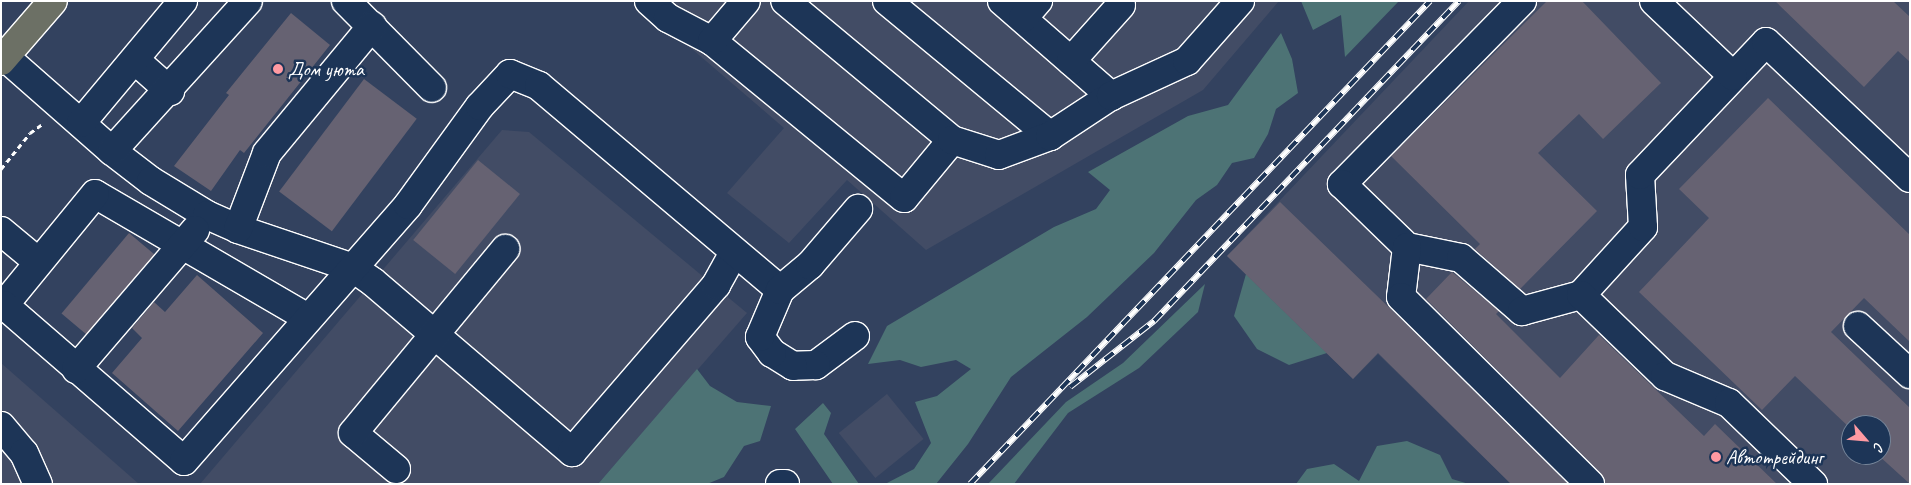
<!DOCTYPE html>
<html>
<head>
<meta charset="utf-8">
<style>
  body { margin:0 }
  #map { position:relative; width:1911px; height:485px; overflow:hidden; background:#33425f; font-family:Caveat,sans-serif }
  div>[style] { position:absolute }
  .built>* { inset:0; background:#424c65; transform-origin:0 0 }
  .green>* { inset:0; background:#4d7375 }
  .building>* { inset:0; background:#666272; transform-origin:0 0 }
  .path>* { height:3px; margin-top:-1.5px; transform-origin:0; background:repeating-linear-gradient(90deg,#fff 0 5px,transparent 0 9px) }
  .roads { filter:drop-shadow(1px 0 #fff) drop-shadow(-1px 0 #fff) drop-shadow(0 1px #fff) drop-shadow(0 -1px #fff) }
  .minor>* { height:28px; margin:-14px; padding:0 14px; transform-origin:14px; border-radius:14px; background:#1d3557 }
  .major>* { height:28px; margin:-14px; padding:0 14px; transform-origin:14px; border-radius:14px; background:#6c7065 }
  .rail>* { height:5.5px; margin-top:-2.75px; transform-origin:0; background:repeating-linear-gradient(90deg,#1d3557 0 11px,#fff 0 22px); box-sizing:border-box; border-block:1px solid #fff }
  .dots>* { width:14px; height:14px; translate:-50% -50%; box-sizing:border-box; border:2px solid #1d3557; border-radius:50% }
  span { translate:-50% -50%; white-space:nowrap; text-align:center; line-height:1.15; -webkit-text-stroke:5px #1d3557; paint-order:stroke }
  .poi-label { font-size:20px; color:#fff }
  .left { translate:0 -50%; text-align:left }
  .frame { position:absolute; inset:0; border:2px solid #fff; pointer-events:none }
  .north { position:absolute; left:1841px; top:415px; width:50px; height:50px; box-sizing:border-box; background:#1d3557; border:1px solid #77869a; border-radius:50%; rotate:117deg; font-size:14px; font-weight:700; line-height:20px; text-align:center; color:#fff }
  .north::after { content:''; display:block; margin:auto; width:18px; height:22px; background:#ff9aa2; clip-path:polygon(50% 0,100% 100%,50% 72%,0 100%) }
</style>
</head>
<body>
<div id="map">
  <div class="built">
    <div style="clip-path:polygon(636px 1px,1279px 1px,1203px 90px,926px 250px,847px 180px,789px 243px,727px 193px,784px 128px)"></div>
    <div style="clip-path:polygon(evenodd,1469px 1px,1910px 1px,1910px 484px,1511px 484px,1378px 354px,1353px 379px,1227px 256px,1469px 1px,1851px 425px,1881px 425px,1881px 455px,1851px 455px,1851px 425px)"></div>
    <div style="clip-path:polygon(502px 130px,529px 132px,747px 313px,598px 484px,200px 484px)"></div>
    <div style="clip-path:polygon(1px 363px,139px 484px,1px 484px)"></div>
    <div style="left:887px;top:394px;width:58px;height:62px;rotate:51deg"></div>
  </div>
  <div class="green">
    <div style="clip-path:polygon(1301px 1px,1399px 1px,1345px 57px,1341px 15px,1313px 30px)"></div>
    <div style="clip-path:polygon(1281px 33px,1292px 59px,1298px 93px,1276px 109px,1268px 134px,1254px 158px,1232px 163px,1217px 185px,1196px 200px,1154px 253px,1087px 317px,1011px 377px,968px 444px,936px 484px,885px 484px,914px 469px,931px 443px,915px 402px,937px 396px,971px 369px,956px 360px,921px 367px,900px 360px,868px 364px,887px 326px,1054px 227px,1096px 209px,1110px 190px,1088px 172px,1188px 116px,1228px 105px)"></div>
    <div style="clip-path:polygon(1246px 274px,1327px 353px,1289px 365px,1257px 349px,1234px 316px)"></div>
    <div style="clip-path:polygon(1205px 284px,1198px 312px,1139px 368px,1068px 413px,1014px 484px,988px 484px,1066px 402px,1123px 363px)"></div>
    <div style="clip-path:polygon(697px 369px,710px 386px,737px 402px,771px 406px,760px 441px,744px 446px,724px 477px,707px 484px,598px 484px)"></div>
    <div style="clip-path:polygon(823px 403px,831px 413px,824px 434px,859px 484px,833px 484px,795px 429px)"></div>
    <div style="clip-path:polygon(1407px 441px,1440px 455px,1452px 479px,1469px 484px,1296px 484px,1307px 469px,1334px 464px,1359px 481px,1377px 446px)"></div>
  </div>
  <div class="building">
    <div style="clip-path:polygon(1547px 1px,1582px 1px,1661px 83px,1603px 139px,1579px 114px,1538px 153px,1597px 211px,1520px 289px,1475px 249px,1480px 244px,1391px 156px)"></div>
    <div style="clip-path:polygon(1775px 1px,1893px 1px,1910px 17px,1910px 62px,1898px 51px,1864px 87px)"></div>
    <div style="clip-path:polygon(291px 13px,330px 45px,244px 153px,240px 150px,211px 191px,174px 166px,229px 95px,226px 93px)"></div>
    <div style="left:364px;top:79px;width:66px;height:141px;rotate:37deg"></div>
    <div style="clip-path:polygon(1768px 98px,1910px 235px,1910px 342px,1864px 298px,1831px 332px,1910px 408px,1910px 484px,1878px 455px,1881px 455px,1881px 425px,1851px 425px,1851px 429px,1795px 376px,1762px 410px,1639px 292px,1709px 218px,1679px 189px)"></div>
    <div style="left:478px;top:160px;width:54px;height:103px;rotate:39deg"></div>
    <div style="clip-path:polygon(1280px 202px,1404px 322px,1568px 484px,1511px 484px,1378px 353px,1353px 379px,1227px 256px)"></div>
    <div style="left:129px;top:233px;width:33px;height:105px;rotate:40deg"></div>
    <div style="clip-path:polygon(1452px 272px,1499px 311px,1496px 314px,1560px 378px,1599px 335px,1704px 436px,1715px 424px,1777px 484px,1605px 484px,1601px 473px,1426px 299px)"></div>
    <div style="clip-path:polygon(197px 275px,263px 333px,178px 431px,112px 373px,142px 338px,132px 328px,154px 302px,165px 312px)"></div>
  </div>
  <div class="path">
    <div style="left:1px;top:169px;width:46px;rotate:-51.1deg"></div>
    <div style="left:30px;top:133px;width:14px;rotate:-36deg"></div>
  </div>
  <div class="roads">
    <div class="minor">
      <div style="left:346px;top:1px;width:122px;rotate:45.3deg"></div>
      <div style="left:649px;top:1px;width:25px;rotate:42deg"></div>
      <div style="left:668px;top:18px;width:50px;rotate:27.6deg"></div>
      <div style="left:712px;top:41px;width:248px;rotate:39.3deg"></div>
      <div style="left:904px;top:198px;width:75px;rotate:-50.4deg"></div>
      <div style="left:952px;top:140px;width:217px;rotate:-140.2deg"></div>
      <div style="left:887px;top:1px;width:212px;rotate:39.6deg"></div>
      <div style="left:1002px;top:1px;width:145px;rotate:41.1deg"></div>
      <div style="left:1522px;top:1px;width:257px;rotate:134.5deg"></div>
      <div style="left:1342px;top:184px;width:91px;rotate:44.1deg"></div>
      <div style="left:1407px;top:247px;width:55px;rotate:11.5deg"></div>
      <div style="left:1461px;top:258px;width:81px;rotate:41deg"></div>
      <div style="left:1522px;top:311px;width:61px;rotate:-15.2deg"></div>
      <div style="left:1581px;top:295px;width:92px;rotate:-47.6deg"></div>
      <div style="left:1643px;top:227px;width:52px;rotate:-93.3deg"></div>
      <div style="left:1640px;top:175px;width:183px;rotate:-46.5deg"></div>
      <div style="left:1766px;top:42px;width:198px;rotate:43.4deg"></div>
      <div style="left:1654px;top:1px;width:109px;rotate:43.5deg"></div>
      <div style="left:1023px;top:18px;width:23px;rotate:-49deg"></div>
      <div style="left:712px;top:41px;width:52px;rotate:-49.6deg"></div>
      <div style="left:5px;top:57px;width:142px;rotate:41.3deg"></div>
      <div style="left:112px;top:151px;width:49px;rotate:37.6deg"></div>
      <div style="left:151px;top:181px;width:66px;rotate:31.3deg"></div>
      <div style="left:207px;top:215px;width:34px;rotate:24deg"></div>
      <div style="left:238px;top:229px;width:121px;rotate:18.7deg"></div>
      <div style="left:353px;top:268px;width:24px;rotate:35deg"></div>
      <div style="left:373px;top:282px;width:262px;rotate:40.5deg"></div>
      <div style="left:572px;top:452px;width:221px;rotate:-49.2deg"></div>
      <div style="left:716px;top:285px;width:37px;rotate:-61deg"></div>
      <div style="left:135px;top:60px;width:47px;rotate:41.5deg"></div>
      <div style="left:1071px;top:61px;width:75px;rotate:-48.2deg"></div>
      <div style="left:81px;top:123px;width:159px;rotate:-50.1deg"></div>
      <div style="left:952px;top:140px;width:49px;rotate:17.7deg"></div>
      <div style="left:999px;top:155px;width:54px;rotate:-20.4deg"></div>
      <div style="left:1050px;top:136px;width:73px;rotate:-33.3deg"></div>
      <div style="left:1111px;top:96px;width:84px;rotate:-24.7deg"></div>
      <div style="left:1187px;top:61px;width:80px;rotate:-48.5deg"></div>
      <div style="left:112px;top:151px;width:202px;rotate:-47.8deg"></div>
      <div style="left:238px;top:229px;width:81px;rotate:-69.1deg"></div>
      <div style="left:267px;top:153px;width:165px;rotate:-50.4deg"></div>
      <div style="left:1px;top:231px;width:47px;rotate:39.8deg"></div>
      <div style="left:1407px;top:247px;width:50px;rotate:96.8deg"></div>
      <div style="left:1401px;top:297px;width:266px;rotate:44.7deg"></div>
      <div style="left:1581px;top:295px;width:117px;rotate:44deg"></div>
      <div style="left:1665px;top:376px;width:69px;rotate:22.9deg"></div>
      <div style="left:1729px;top:403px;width:117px;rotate:44deg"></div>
      <div style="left:308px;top:318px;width:246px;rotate:-149.8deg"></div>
      <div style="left:95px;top:194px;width:144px;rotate:129.3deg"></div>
      <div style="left:4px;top:305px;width:238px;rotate:40.9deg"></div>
      <div style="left:184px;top:461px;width:340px;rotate:-48.8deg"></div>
      <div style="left:408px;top:205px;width:122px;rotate:-54deg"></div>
      <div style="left:480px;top:106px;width:44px;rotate:-46.8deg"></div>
      <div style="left:510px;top:74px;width:31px;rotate:22deg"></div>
      <div style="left:539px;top:86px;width:316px;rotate:40.2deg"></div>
      <div style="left:1858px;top:326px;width:71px;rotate:42.7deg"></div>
      <div style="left:855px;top:336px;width:49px;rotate:143.4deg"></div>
      <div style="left:816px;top:365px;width:23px;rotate:178deg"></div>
      <div style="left:793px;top:366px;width:25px;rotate:-148deg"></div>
      <div style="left:772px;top:353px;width:20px;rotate:-127deg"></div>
      <div style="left:760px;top:337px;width:51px;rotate:-66.9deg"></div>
      <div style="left:780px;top:290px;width:39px;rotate:-40deg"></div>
      <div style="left:810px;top:265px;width:74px;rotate:-49.4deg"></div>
      <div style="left:76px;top:369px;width:183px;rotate:-49.4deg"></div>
      <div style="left:1px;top:426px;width:35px;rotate:50deg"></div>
      <div style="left:24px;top:453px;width:34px;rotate:66deg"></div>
      <div style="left:396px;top:469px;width:56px;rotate:-140.1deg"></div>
      <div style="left:353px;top:433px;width:239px;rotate:-50.4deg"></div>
      <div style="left:780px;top:484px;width:5px"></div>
    </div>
    <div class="major">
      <div style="left:1px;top:61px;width:79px;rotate:-49.1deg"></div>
    </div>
  </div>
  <div class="rail">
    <div style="left:1070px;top:387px;width:107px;rotate:-38.2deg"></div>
    <div style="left:1154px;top:321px;width:442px;rotate:-46.4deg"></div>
    <div style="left:970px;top:484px;width:667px;rotate:-46.4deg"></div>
  </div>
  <div class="dots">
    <div style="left:278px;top:69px;background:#ff9aa2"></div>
    <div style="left:1716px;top:457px;background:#ff9aa2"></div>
  </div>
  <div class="poi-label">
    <span class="left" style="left:288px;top:69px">Дом уюта</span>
    <span class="left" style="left:1726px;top:457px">Автотрейдинг</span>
  </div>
  <div class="frame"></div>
  <div class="north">С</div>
</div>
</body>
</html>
